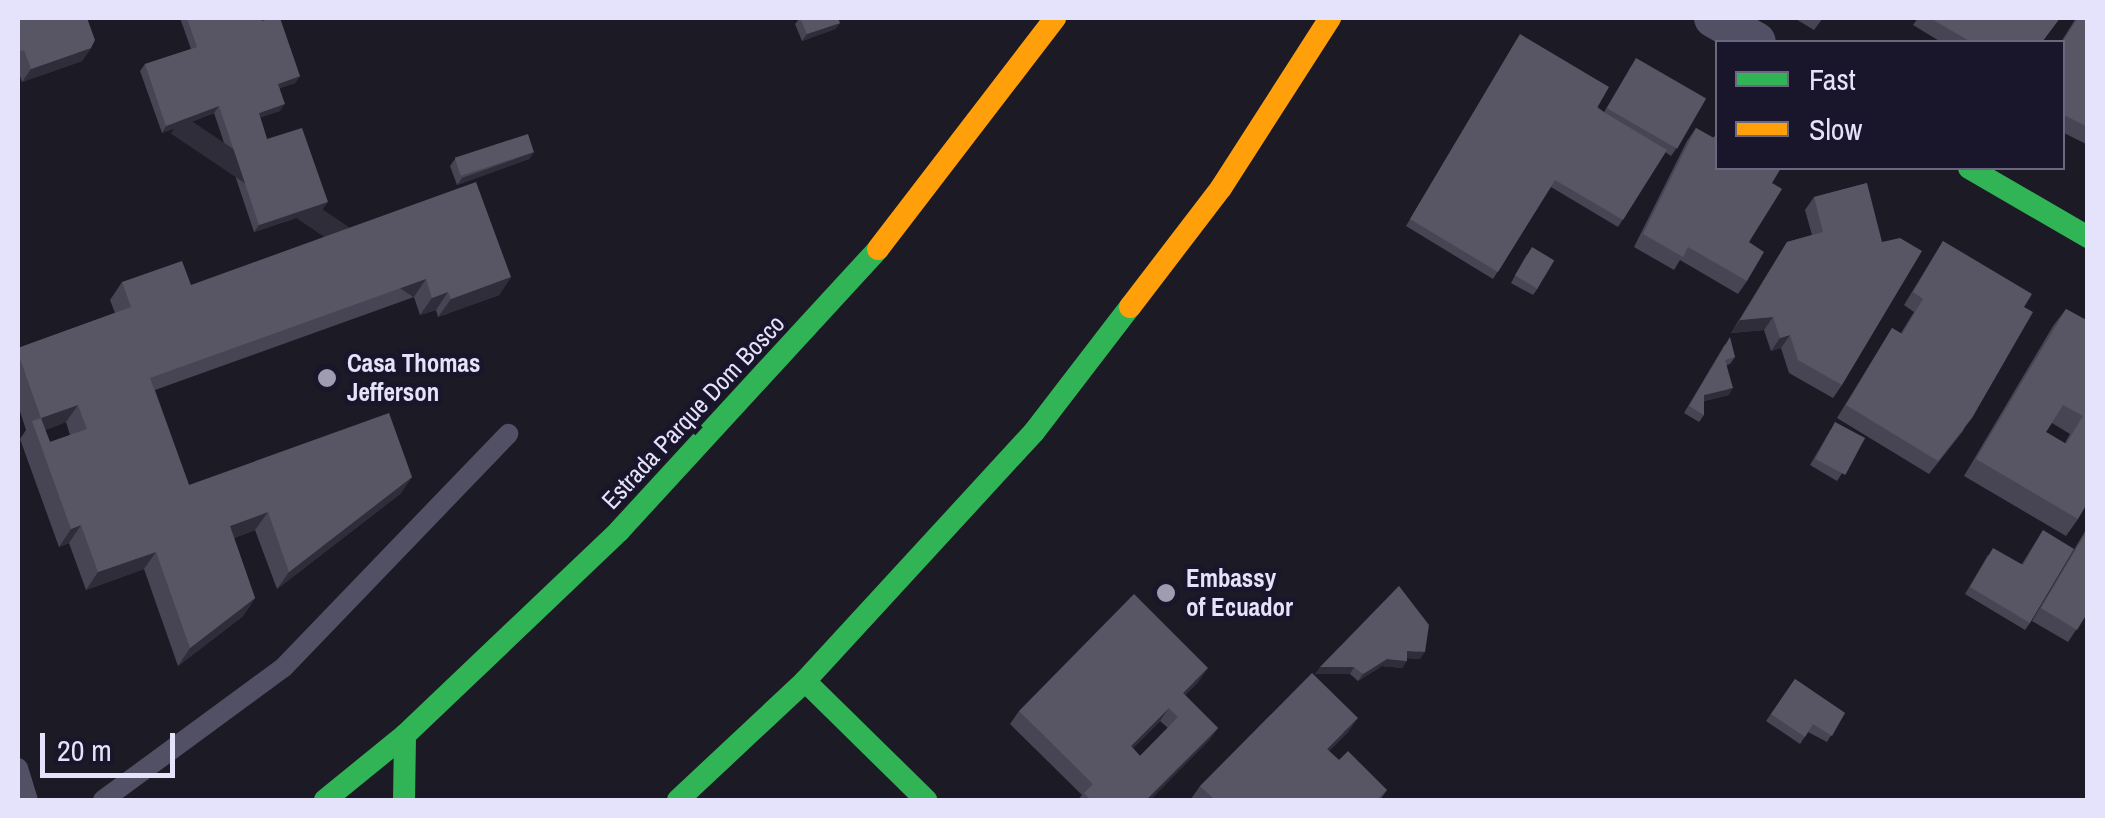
<!DOCTYPE html>
<html>
<head>
<meta charset="utf-8">
<style>
  body { margin:0 }
  #map { position:relative; width:2105px; height:818px; overflow:hidden; background:#1c1a25; font-family:"Archivo Narrow",sans-serif }
  div>[style] { position:absolute }
  .lane>* { height:20px; margin:-10px; padding:0 10px; transform-origin:10px; border-radius:10px; background:#525064 }
  .street>* { height:40px; margin:-20px; padding:0 20px; transform-origin:20px; border-radius:20px; background:#525064 }
  .fast>* { height:22px; margin:-11px; padding:0 11px; transform-origin:11px; border-radius:11px; background:#30b455 }
  .slow>* { height:22px; margin:-11px; padding:0 11px; transform-origin:11px; border-radius:11px; background:#ff9f0a }
  .wall>* { inset:0; background:#474553 }
  .shaded-wall>* { inset:0; background:#2f2d39; transform-origin:0 0 }
  .building>* { inset:0; background:#585665; transform-origin:0 0 }
  .dots>* { width:28px; height:28px; translate:-50% -50%; box-sizing:border-box; border:5px solid #19152a; border-radius:50% }
  span { translate:-50% -50%; white-space:nowrap; text-align:center; line-height:1.15; -webkit-text-stroke:9px #19152a; paint-order:stroke }
  .poi-label { font-size:25px; color:#e5e2fb; font-weight:700 }
  .left { translate:0 -50%; text-align:left }
  .street-label { font-size:25px; color:#e5e2fb }
  .frame { position:absolute; inset:0; border:20px solid #e5e2fb; pointer-events:none }
  .legend { position:absolute; left:1715px; top:40px; width:350px; height:130px; box-sizing:border-box; background:#19152a; border:2px solid #6b677e; margin:0; padding:12px 18px; list-style:none; font-size:30px; color:#e5e2fb }
  .legend li { display:flex; align-items:center; gap:20px; height:50px }
  .legend b { width:50px; border:2px solid #6b677e }
  .scale { position:absolute; left:40px; top:733px; width:135px; height:45px; box-sizing:border-box; border:5px solid #e5e2fb; border-top:0; padding-left:12px; font-size:30px; line-height:35px; white-space:nowrap; color:#e5e2fb; -webkit-text-stroke:8px #19152a; paint-order:stroke }
</style>
</head>
<body>
<div id="map">
  <div class="lane">
    <div style="left:18px;top:768px;width:34px;rotate:73deg"></div>
    <div style="left:103px;top:800px;width:223px;rotate:-36.3deg"></div>
    <div style="left:283px;top:668px;width:325px;rotate:-46.1deg"></div>
  </div>
  <div class="street">
    <div style="left:1714px;top:18px;width:48px;rotate:29.7deg"></div>
  </div>
  <div class="fast">
    <div style="left:1969px;top:168px;width:138px;rotate:30.1deg"></div>
    <div style="left:805px;top:681px;width:170px;rotate:44.5deg"></div>
    <div style="left:325px;top:800px;width:103px;rotate:-39.1deg"></div>
    <div style="left:405px;top:735px;width:296px;rotate:-43.6deg"></div>
    <div style="left:619px;top:531px;width:383px;rotate:-47.4deg"></div>
    <div style="left:404px;top:800px;width:65px;rotate:-89.1deg"></div>
    <div style="left:678px;top:800px;width:174px;rotate:-43.1deg"></div>
    <div style="left:805px;top:681px;width:338px;rotate:-47.4deg"></div>
    <div style="left:1034px;top:432px;width:158px;rotate:-52.5deg"></div>
  </div>
  <div class="slow">
    <div style="left:878px;top:249px;width:291px;rotate:-52.5deg"></div>
    <div style="left:1130px;top:307px;width:150px;rotate:-52.6deg"></div>
    <div style="left:1221px;top:188px;width:202px;rotate:-57.3deg"></div>
  </div>
  <div class="wall">
    <div style="clip-path:polygon(18px 18px,91px 48px,82px 61px,22px 82px,18px 70px)"></div>
    <div style="clip-path:polygon(180px 18px,261px 18px,300px 76px,295px 83px,280px 88px,280px 111px,260px 117px,267px 139px,323px 209px,254px 232px,214px 113px,162px 133px,140px 71px,145px 64px,191px 49px)"></div>
    <div style="clip-path:polygon(800px 18px,840px 23px,835px 29px,802px 41px,795px 24px)"></div>
    <div style="clip-path:polygon(1794px 18px,1823px 18px,1814px 30px)"></div>
    <div style="clip-path:polygon(1918px 18px,2060px 18px,2042px 42px,1941px 42px,1913px 25px)"></div>
    <div style="clip-path:polygon(2076px 18px,2088px 18px,2088px 145px,2062px 132px,2062px 42px,2061px 42px)"></div>
    <div style="clip-path:polygon(1516px 41px,1604px 112px,1632px 65px,1676px 149px,1671px 156px,1665px 152px,1618px 227px,1551px 187px,1493px 279px,1406px 226px)"></div>
    <div style="clip-path:polygon(1696px 128px,1713px 138px,1718px 131px,1772px 183px,1749px 242px,1747px 281px,1738px 294px,1680px 260px,1674px 270px,1634px 247px,1687px 141px)"></div>
    <div style="clip-path:polygon(534px 152px,529px 159px,457px 185px,450px 166px,455px 159px)"></div>
    <div style="clip-path:polygon(1867px 183px,1842px 385px,1833px 398px,1789px 373px,1781px 348px,1771px 351px,1764px 330px,1731px 333px,1787px 242px,1812px 235px,1805px 210px,1814px 197px)"></div>
    <div style="clip-path:polygon(1943px 241px,2024px 307px,1963px 431px,1929px 474px,1837px 418px,1892px 328px,1901px 333px,1914px 312px,1904px 305px)"></div>
    <div style="clip-path:polygon(1527px 254px,1538px 288px,1533px 295px,1511px 283px)"></div>
    <div style="clip-path:polygon(evenodd,511px 277px,499px 295px,438px 317px,436px 310px,420px 315px,414px 297px,155px 390px,189px 485px,412px 477px,400px 494px,277px 589px,255px 530px,234px 538px,255px 598px,243px 616px,178px 666px,144px 569px,86px 590px,69px 543px,59px 547px,20px 439px,26px 430px,18px 405px,18px 348px,115px 313px,110px 300px,122px 282px,191px 285px,511px 277px,66px 422px,70px 435px,50px 442px,45px 430px,66px 422px)"></div>
    <div style="clip-path:polygon(evenodd,2066px 309px,2088px 321px,2078px 519px,2066px 536px,1964px 476px,2053px 326px,2066px 309px,2052px 423px,2070px 434px,2065px 443px,2046px 432px,2052px 423px)"></div>
    <div style="clip-path:polygon(1725px 344px,1735px 357px,1730px 364px,1727px 365px,1729px 395px,1704px 401px,1704px 415px,1699px 422px,1684px 413px)"></div>
    <div style="clip-path:polygon(1831px 429px,1865px 438px,1837px 481px,1810px 465px)"></div>
    <div style="clip-path:polygon(2088px 526px,2088px 612px,2068px 642px,2032px 621px)"></div>
    <div style="clip-path:polygon(2043px 530px,2030px 623px,2025px 630px,1965px 594px,1988px 555px,2022px 564px)"></div>
    <div style="clip-path:polygon(1399px 586px,1420px 659px,1407px 658px,1402px 668px,1382px 666px,1358px 681px,1350px 674px,1315px 674px)"></div>
    <div style="clip-path:polygon(1795px 679px,1845px 713px,1827px 742px,1808px 732px,1800px 744px,1766px 721px)"></div>
    <div style="clip-path:polygon(evenodd,1199px 681px,1185px 695px,1218px 728px,1209px 740px,1150px 800px,1078px 800px,1082px 795px,1010px 724px,1019px 711px,1199px 681px,1160px 721px,1168px 728px,1140px 756px,1133px 748px,1160px 721px)"></div>
    <div style="clip-path:polygon(1349px 731px,1329px 751px,1339px 760px,1387px 790px,1380px 800px,1193px 800px,1191px 799px,1200px 786px)"></div>
  </div>
  <div class="shaded-wall">
    <div style="clip-path:polygon(840px 23px,835px 29px,802px 41px,807px 34px)"></div>
    <div style="clip-path:polygon(91px 48px,82px 61px,22px 82px,31px 69px)"></div>
    <div style="clip-path:polygon(300px 76px,295px 83px,273px 91px,278px 84px)"></div>
    <div style="clip-path:polygon(285px 104px,280px 111px,254px 120px,259px 113px)"></div>
    <div style="clip-path:polygon(219px 106px,214px 113px,162px 133px,166px 126px)"></div>
    <div style="clip-path:polygon(534px 152px,529px 159px,457px 185px,462px 178px)"></div>
    <div style="clip-path:polygon(328px 202px,323px 209px,254px 232px,259px 225px)"></div>
    <div style="clip-path:polygon(511px 277px,499px 295px,438px 317px,451px 299px)"></div>
    <div style="left:426px;top:279px;width:22px;height:293px;rotate:124deg"></div>
    <div style="clip-path:polygon(448px 292px,436px 310px,420px 315px,432px 298px)"></div>
    <div style="clip-path:polygon(1773px 317px,1764px 330px,1731px 333px,1740px 320px)"></div>
    <div style="clip-path:polygon(1790px 335px,1781px 348px,1771px 351px,1780px 338px)"></div>
    <div style="clip-path:polygon(1733px 388px,1729px 395px,1699px 402px,1704px 395px)"></div>
    <div style="clip-path:polygon(78px 405px,66px 422px,37px 433px,41px 418px)"></div>
    <div style="clip-path:polygon(412px 477px,400px 494px,277px 589px,289px 572px)"></div>
    <div style="clip-path:polygon(268px 512px,255px 530px,217px 544px,230px 526px)"></div>
    <div style="clip-path:polygon(81px 525px,69px 543px,59px 547px,71px 529px)"></div>
    <div style="clip-path:polygon(156px 552px,144px 569px,86px 590px,98px 572px)"></div>
    <div style="clip-path:polygon(255px 598px,243px 616px,178px 666px,190px 648px)"></div>
    <div style="clip-path:polygon(1407px 651px,1425px 652px,1420px 659px,1402px 658px)"></div>
    <div style="clip-path:polygon(1387px 659px,1407px 661px,1402px 668px,1382px 666px,1358px 681px,1363px 674px)"></div>
    <div style="clip-path:polygon(1320px 667px,1354px 667px,1350px 674px,1315px 674px)"></div>
    <div style="clip-path:polygon(1208px 668px,1199px 681px,1174px 706px,1183px 693px)"></div>
    <div style="clip-path:polygon(1169px 708px,1160px 721px,1122px 759px,1131px 746px)"></div>
    <div style="clip-path:polygon(1358px 718px,1349px 731px,1318px 762px,1327px 749px)"></div>
    <div style="clip-path:polygon(1218px 728px,1209px 740px,1150px 800px,1146px 800px)"></div>
  </div>
  <div class="building">
    <div style="clip-path:polygon(18px 18px,87px 18px,95px 40px,91px 48px,31px 69px,24px 50px,18px 52px)"></div>
    <div style="clip-path:polygon(187px 18px,261px 18px,262px 21px,271px 18px,280px 18px,300px 76px,278px 84px,285px 104px,259px 113px,267px 139px,302px 128px,328px 202px,259px 225px,219px 106px,166px 126px,145px 64px,197px 47px)"></div>
    <div style="clip-path:polygon(800px 18px,838px 18px,840px 23px,807px 34px)"></div>
    <div style="clip-path:polygon(1930px 18px,2060px 18px,2042px 42px,1971px 42px)"></div>
    <div style="clip-path:polygon(2078px 18px,2088px 18px,2088px 127px,2062px 114px,2062px 42px)"></div>
    <div style="clip-path:polygon(1520px 34px,1609px 87px,1597px 108px,1667px 150px,1623px 220px,1555px 180px,1498px 272px,1410px 219px)"></div>
    <div style="left:1636px;top:58px;width:81px;height:58px;rotate:30deg"></div>
    <div style="clip-path:polygon(1696px 128px,1714px 138px,1718px 132px,1718px 168px,1781px 168px,1772px 183px,1782px 189px,1749px 242px,1764px 252px,1747px 281px,1688px 247px,1683px 257px,1643px 234px)"></div>
    <div style="left:528px;top:134px;width:19px;height:77px;rotate:72deg"></div>
    <div style="clip-path:polygon(476px 182px,511px 277px,451px 299px,448px 292px,432px 298px,426px 279px,150px 378px,189px 485px,389px 413px,412px 477px,289px 572px,268px 512px,230px 526px,255px 598px,190px 648px,156px 552px,98px 572px,81px 525px,71px 529px,32px 421px,41px 418px,50px 442px,87px 429px,78px 405px,41px 418px,18px 353px,18px 348px,131px 307px,122px 282px,182px 261px,191px 285px)"></div>
    <div style="clip-path:polygon(1867px 183px,1882px 242px,1900px 238px,1922px 251px,1842px 385px,1798px 360px,1790px 335px,1780px 338px,1773px 317px,1740px 320px,1787px 242px,1823px 232px,1814px 197px)"></div>
    <div style="clip-path:polygon(1943px 241px,2032px 294px,2024px 307px,2033px 312px,1972px 418px,1938px 461px,1846px 405px,1892px 328px,1902px 334px,1923px 299px,1913px 292px)"></div>
    <div style="left:1532px;top:247px;width:26px;height:33px;rotate:31deg"></div>
    <div style="clip-path:polygon(evenodd,2066px 309px,2088px 321px,2088px 502px,2078px 519px,1976px 459px,2066px 309px,2063px 405px,2083px 416px,2066px 444px,2046px 432px,2063px 405px)"></div>
    <div style="clip-path:polygon(1730px 337px,1735px 357px,1725px 360px,1733px 388px,1704px 395px,1704px 415px,1689px 406px)"></div>
    <div style="left:1835px;top:422px;width:34px;height:42px;rotate:28deg"></div>
    <div style="clip-path:polygon(2088px 529px,2088px 612px,2077px 630px,2041px 608px)"></div>
    <div style="clip-path:polygon(2043px 530px,2074px 549px,2030px 623px,1970px 587px,1993px 548px,2023px 565px)"></div>
    <div style="clip-path:polygon(1399px 586px,1429px 625px,1425px 652px,1407px 651px,1407px 661px,1387px 659px,1363px 674px,1354px 667px,1320px 667px)"></div>
    <div style="clip-path:polygon(evenodd,1134px 594px,1208px 668px,1183px 693px,1218px 728px,1146px 800px,1091px 800px,1084px 793px,1093px 784px,1019px 711px,1134px 594px,1169px 708px,1178px 717px,1140px 756px,1131px 746px,1169px 708px)"></div>
    <div style="clip-path:polygon(1312px 673px,1358px 718px,1327px 749px,1339px 760px,1348px 751px,1387px 790px,1376px 800px,1215px 800px,1200px 786px)"></div>
    <div style="clip-path:polygon(1795px 679px,1845px 713px,1832px 736px,1813px 724px,1805px 737px,1771px 714px)"></div>
  </div>
  <div class="dots">
    <div style="left:327px;top:378px;background:#9f9cb0"></div>
    <div style="left:1166px;top:593px;background:#9f9cb0"></div>
  </div>
  <div class="poi-label">
    <span class="left" style="left:347px;top:378px">Casa Thomas<br>Jefferson</span>
    <span class="left" style="left:1186px;top:593px">Embassy<br>of Ecuador</span>
  </div>
  <div class="street-label">
    <span style="left:693px;top:412px;rotate:-47deg">Estrada Parque Dom Bosco</span>
  </div>
  <div class="frame"></div>
  <ul class="legend">
  <li><b style="height:12px;background:#30b455"></b>Fast</li>
  <li><b style="height:12px;background:#ff9f0a"></b>Slow</li>
  </ul>
  <div class="scale">20 m</div>
</div>
</body>
</html>
